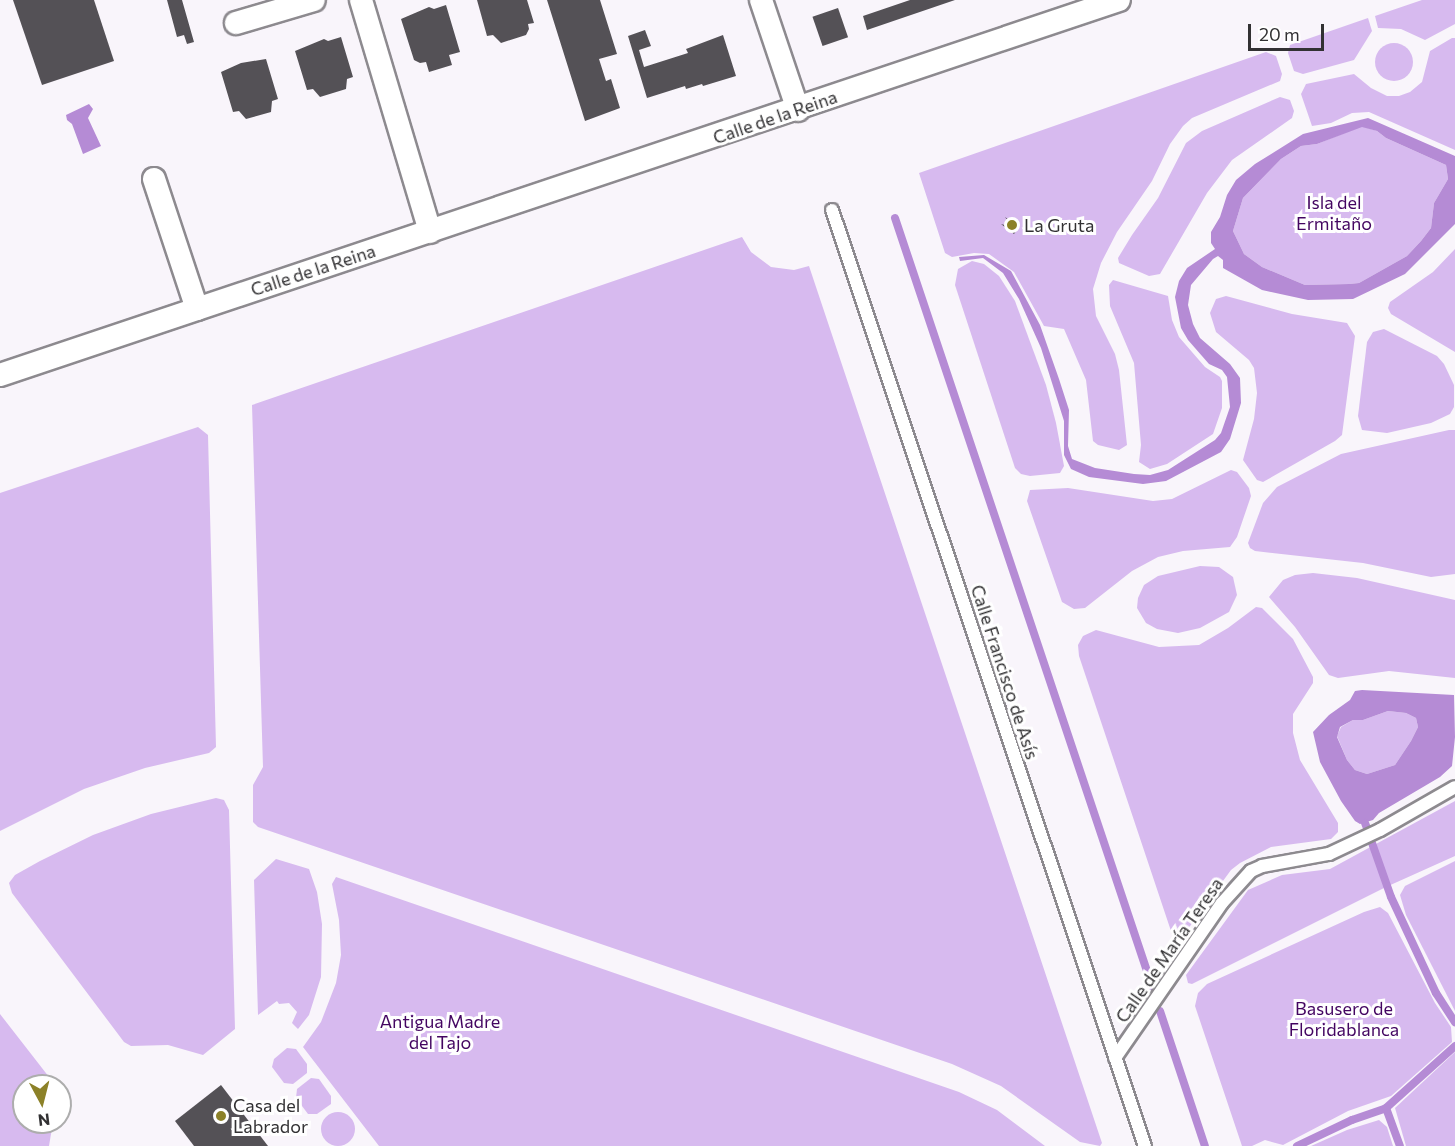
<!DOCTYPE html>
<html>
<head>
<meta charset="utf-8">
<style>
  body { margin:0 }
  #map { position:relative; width:1455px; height:1146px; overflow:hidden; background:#f9f5fb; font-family:Commissioner,sans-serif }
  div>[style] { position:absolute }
  .green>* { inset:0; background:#d7baef }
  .round { border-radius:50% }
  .water>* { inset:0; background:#b58bd5 }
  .stream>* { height:8px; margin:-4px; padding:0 4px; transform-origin:4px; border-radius:4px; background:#b58bd5 }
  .building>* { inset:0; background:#545156; transform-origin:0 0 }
  .roads { filter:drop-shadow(2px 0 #8d8a8f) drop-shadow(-2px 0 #8d8a8f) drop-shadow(0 2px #8d8a8f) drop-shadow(0 -2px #8d8a8f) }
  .lane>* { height:12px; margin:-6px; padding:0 6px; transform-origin:6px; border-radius:6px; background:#fff }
  .street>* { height:22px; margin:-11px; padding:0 11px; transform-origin:11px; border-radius:11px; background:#fff }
  .dots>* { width:16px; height:16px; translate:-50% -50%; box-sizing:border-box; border:3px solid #fff; border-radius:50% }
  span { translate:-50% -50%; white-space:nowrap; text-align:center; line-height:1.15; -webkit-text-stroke:6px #fff; paint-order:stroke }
  .street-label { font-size:18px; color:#323133 }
  .park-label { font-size:18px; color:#430561 }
  .poi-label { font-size:18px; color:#323133 }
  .left { translate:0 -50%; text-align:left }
  .north { position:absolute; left:12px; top:1074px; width:60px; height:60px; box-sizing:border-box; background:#fff; border:2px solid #adadad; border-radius:50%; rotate:173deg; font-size:16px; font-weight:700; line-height:24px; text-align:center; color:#323133 }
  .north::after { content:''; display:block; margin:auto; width:21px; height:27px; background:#8c8128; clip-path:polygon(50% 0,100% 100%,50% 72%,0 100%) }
  .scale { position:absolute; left:1248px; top:24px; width:76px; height:27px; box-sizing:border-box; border:3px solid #323133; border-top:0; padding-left:8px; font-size:18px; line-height:21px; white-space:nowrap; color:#323133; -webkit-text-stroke:4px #fff; paint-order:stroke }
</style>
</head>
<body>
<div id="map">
  <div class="green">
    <div style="clip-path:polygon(1422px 0,1455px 0,1455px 24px,1425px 40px,1401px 29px,1378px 28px,1375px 16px)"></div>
    <div style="clip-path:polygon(1368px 18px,1372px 31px,1354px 60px,1303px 74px,1294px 71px,1288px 53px,1290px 45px)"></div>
    <div style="clip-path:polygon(1452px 38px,1455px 38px,1455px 150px,1369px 112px,1352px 113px,1331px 123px,1312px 126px,1301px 94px,1306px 84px,1354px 74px,1371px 88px,1387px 96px,1399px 96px,1410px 92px,1422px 82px,1430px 51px)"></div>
    <div class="round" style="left:1375px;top:43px;width:38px;height:38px"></div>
    <div style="clip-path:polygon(1266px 52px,1276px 56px,1282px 74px,1280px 81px,1192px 118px,1183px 126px,1170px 144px,1152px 181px,1117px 232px,1101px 263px,1093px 289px,1096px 316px,1115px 354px,1119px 370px,1127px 445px,1119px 450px,1098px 445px,1093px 441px,1086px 380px,1064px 329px,1044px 326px,1014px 272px,989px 254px,974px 253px,952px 257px,945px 253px,919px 173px)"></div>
    <div style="clip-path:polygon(1280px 97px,1290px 100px,1294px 111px,1292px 118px,1232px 160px,1207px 193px,1160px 274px,1149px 276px,1119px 263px,1118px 258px,1132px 235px,1158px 198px,1186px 143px,1202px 131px)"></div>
    <div style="clip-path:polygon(1362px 126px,1377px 131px,1386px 138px,1446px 165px,1448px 179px,1434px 203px,1431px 228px,1421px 241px,1407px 256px,1359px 283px,1349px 284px,1305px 285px,1262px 267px,1244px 254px,1233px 231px,1243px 198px,1281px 159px,1301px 146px,1317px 144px)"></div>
    <div style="clip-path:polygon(742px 237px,751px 252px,771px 267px,794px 270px,809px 266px,1102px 1143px,1100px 1146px,1080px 1142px,1001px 1086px,952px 1064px,258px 827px,253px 822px,253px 785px,263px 767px,252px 405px)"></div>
    <div style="clip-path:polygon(1455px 249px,1455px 352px,1391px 314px,1388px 308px,1390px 302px,1433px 272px)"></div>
    <div style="clip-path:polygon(972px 261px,984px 264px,999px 276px,1015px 301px,1046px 385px,1056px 423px,1064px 466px,1060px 473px,1030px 476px,1021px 474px,1015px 468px,955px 285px,958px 269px)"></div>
    <div style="clip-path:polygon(1113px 280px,1168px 296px,1172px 320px,1179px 337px,1205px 367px,1220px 377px,1222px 381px,1222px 408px,1213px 434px,1167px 464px,1150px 469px,1139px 462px,1141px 445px,1134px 363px,1110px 306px,1109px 285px)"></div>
    <div style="clip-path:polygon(1226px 296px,1292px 314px,1347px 323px,1355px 336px,1342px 435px,1335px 441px,1263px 482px,1257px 480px,1243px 460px,1254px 419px,1257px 393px,1254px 368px,1249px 360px,1216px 332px,1210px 313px,1216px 299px)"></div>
    <div style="clip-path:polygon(1384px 329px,1437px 356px,1444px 364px,1454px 385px,1454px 407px,1450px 414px,1431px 423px,1387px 433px,1362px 430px,1358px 416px,1367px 342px,1373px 332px)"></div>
    <div style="clip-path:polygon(198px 427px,208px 435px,216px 747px,209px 753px,145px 768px,84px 789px,0 831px,0 493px)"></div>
    <div style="clip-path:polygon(1449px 430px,1455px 430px,1455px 574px,1431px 577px,1363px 563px,1255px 551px,1250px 548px,1248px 543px,1263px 503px,1277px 487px,1341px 454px)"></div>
    <div style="clip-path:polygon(1231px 470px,1237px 472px,1249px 488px,1251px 496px,1237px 537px,1230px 547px,1183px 551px,1158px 557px,1132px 571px,1085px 608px,1074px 609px,1062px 602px,1027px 501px,1030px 490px,1068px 488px,1153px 501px,1172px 499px)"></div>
    <div style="clip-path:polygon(1200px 566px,1219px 567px,1233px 577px,1237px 595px,1229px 612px,1200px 628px,1178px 633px,1157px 629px,1146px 623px,1137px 608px,1138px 598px,1144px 585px,1158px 576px)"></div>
    <div style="clip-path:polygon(1313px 573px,1357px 578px,1455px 600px,1455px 678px,1389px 671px,1338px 678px,1329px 675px,1295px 627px,1269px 597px,1283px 580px,1295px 575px)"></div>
    <div style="clip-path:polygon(1256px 607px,1262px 608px,1293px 639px,1313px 677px,1313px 683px,1293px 714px,1293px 733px,1300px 760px,1338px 823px,1338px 832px,1331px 839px,1271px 847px,1240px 863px,1231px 870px,1185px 933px,1178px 937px,1172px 934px,1079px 656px,1078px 645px,1083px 636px,1096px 630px,1159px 647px,1199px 645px,1228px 628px)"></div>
    <div style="clip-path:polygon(1388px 711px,1406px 713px,1416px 718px,1418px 727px,1411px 741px,1395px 765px,1367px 774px,1355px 770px,1347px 760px,1337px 736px,1341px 727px,1353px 720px,1363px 720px)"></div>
    <div style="clip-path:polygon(216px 798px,224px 800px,229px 810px,235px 1029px,203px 1055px,168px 1045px,131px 1046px,124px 1042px,12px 893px,9px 883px,15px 875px,40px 861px,93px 835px,151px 814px)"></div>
    <div style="clip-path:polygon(1455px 801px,1455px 856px,1386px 887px,1192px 984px,1188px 983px,1186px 975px,1248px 890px,1282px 875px,1330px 869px)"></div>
    <div style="clip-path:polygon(276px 859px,309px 869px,317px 892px,322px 924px,321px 977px,309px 1015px,298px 1029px,292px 1023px,297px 1012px,289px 1003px,279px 1004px,277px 1001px,258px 1015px,254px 880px)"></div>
    <div style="clip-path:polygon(1455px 861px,1455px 1011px,1406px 915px,1400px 895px,1405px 886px)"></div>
    <div style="clip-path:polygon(336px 877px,959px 1092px,997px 1110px,1045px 1146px,379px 1146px,303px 1047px,321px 1022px,336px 983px,341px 955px,339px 920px,332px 884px)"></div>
    <div style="clip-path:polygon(1380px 907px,1388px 913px,1435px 1003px,1451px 1027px,1452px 1042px,1391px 1096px,1348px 1111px,1283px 1145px,1265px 1140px,1252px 1146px,1242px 1146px,1195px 1006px,1198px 993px,1207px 984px,1364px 912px)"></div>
    <div style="clip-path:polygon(0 1014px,56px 1086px,24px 1086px,24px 1122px,53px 1122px,49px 1146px,0 1146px)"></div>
    <div style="clip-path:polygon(287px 1048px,296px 1049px,307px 1064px,307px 1073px,293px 1084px,284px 1083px,272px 1067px,274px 1059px)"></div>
    <div style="clip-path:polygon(1455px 1052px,1455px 1146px,1406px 1146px,1395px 1108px)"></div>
    <div style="clip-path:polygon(311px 1078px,319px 1079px,331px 1096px,331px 1104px,317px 1114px,308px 1114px,296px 1098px,297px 1089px)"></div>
    <div class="round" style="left:321px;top:1112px;width:34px;height:34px"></div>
    <div style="clip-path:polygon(1379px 1120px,1387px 1127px,1393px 1146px,1311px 1146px,1347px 1130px)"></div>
  </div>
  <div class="water">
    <div style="clip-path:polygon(89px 104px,93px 109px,88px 118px,101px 146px,83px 154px,72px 124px,67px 120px,66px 115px)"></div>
    <div style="clip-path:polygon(evenodd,1368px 118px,1455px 156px,1455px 224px,1405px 274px,1353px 299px,1308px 300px,1262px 290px,1223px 268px,1223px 260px,1218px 256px,1213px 259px,1191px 285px,1188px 305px,1193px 324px,1200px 338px,1230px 364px,1240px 378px,1241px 403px,1230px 439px,1221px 452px,1166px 481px,1143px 484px,1089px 477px,1071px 469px,1064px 455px,1064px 421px,1041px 348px,1019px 299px,1003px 273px,983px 258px,960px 261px,959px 257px,984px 255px,1011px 271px,1040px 325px,1059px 379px,1069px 410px,1068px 446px,1072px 459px,1095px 468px,1134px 474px,1150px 475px,1168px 470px,1215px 440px,1221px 433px,1230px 407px,1227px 377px,1222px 370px,1209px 364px,1188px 340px,1181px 328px,1175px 297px,1179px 281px,1187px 268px,1215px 249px,1211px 243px,1211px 232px,1220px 217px,1227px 195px,1236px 180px,1255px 164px,1303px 134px,1368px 118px,1362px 127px,1377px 131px,1386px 138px,1446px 165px,1448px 179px,1434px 203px,1431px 228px,1421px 241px,1407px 256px,1359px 283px,1349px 284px,1305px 285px,1262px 267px,1244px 254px,1233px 231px,1243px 198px,1281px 159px,1301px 146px,1317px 144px,1362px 127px)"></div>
    <div style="clip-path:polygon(evenodd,1362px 690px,1454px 695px,1455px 737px,1452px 766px,1440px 777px,1379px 813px,1373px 820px,1360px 824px,1355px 821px,1341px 801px,1320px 762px,1313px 732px,1329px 715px,1350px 700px,1355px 691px,1362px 690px,1388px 711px,1406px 713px,1416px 718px,1418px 727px,1411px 741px,1395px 765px,1367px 774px,1355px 770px,1347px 760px,1337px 737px,1340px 727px,1353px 720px,1363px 720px,1388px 711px)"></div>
  </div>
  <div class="stream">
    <div style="left:895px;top:218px;width:810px;rotate:71.5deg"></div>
    <div style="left:1365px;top:823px;width:5px;rotate:68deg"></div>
    <div style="left:1372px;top:843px;width:57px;rotate:70.6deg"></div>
    <div style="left:1391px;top:897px;width:106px;rotate:64.9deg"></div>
    <div style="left:1436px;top:993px;width:35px;rotate:57deg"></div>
    <div style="left:1160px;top:1011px;width:142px;rotate:71.6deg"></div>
    <div style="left:1386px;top:1108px;width:93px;rotate:-41.9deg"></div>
    <div style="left:1297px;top:1146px;width:61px;rotate:-25.3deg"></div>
    <div style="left:1352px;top:1120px;width:36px;rotate:-19deg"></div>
    <div style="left:1386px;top:1108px;width:40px;rotate:69.8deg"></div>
  </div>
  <div class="building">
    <div style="clip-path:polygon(13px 0,94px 0,114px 61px,42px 85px)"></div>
    <div style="clip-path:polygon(167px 0,182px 0,194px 42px,187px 44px,184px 35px,177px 37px)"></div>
    <div style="clip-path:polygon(477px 0,527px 0,534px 23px,528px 24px,529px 29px,526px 35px,501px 43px,493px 35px,487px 36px)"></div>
    <div style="clip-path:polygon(547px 0,600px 0,617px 54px,599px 59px,606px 81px,611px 79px,620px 108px,585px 121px)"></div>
    <div style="clip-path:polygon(910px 0,955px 0,867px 30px,863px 16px)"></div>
    <div style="clip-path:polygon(446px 5px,460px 52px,449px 55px,452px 65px,429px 72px,426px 62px,420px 63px,414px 60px,401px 19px,429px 7px,434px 9px)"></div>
    <div style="left:838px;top:8px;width:31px;height:27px;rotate:71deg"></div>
    <div style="clip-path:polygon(645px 30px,651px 46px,639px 50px,644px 67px,688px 53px,686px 49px,723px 35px,736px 76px,703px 86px,702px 84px,686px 89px,685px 86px,647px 98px,628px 36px)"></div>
    <div style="clip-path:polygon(341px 37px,353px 77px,347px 79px,346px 89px,320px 97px,313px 89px,307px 90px,295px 51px,324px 39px,328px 41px)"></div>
    <div style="clip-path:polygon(266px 59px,278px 99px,272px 101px,271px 112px,246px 119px,239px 111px,233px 112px,221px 72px,241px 63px)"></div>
    <div style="clip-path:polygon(1005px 217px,1019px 227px,1014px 234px,1001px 224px,1008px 226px,1010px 224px)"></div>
    <div style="clip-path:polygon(221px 1085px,268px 1146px,194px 1146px,175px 1121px)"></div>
  </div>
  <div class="roads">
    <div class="lane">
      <div style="left:832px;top:210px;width:987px;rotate:71.51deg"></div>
      <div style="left:1115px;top:1058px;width:188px;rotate:-55.4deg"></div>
      <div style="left:1222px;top:903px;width:43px;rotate:-47.8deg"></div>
      <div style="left:1251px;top:871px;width:12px;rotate:-24deg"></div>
      <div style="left:1262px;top:866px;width:68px;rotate:-10.2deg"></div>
      <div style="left:1329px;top:854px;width:56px;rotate:-25.2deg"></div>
      <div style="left:1380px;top:830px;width:86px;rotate:-29.8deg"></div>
    </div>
    <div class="street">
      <div style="left:361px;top:0;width:242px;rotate:73.4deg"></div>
      <div style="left:761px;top:0;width:116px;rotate:71.4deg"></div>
      <div style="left:236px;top:23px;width:81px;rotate:-16.4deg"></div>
      <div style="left:154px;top:179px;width:137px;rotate:71.7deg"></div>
      <div style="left:0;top:375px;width:1180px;rotate:-18.53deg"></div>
    </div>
  </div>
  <div class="dots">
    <div style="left:1012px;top:225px;background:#8c8128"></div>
    <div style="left:221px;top:1116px;background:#8c8128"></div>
  </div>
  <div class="street-label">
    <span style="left:775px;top:117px;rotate:-19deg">Calle de la Reina</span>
    <span style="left:313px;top:270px;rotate:-18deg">Calle de la Reina</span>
    <span style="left:1005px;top:672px;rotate:72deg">Calle Francisco de Asís</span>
    <span style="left:1169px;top:950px;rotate:-55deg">Calle de María Teresa</span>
  </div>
  <div class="park-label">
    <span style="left:1334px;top:213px">Isla del<br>Ermitaño</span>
    <span style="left:1344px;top:1019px">Basusero de<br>Floridablanca</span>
    <span style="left:440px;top:1032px">Antigua Madre<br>del Tajo</span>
  </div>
  <div class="poi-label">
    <span class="left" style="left:1024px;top:225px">La Gruta</span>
    <span class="left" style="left:233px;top:1116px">Casa del<br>Labrador</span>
  </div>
  <div class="north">N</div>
  <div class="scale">20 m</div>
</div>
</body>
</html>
